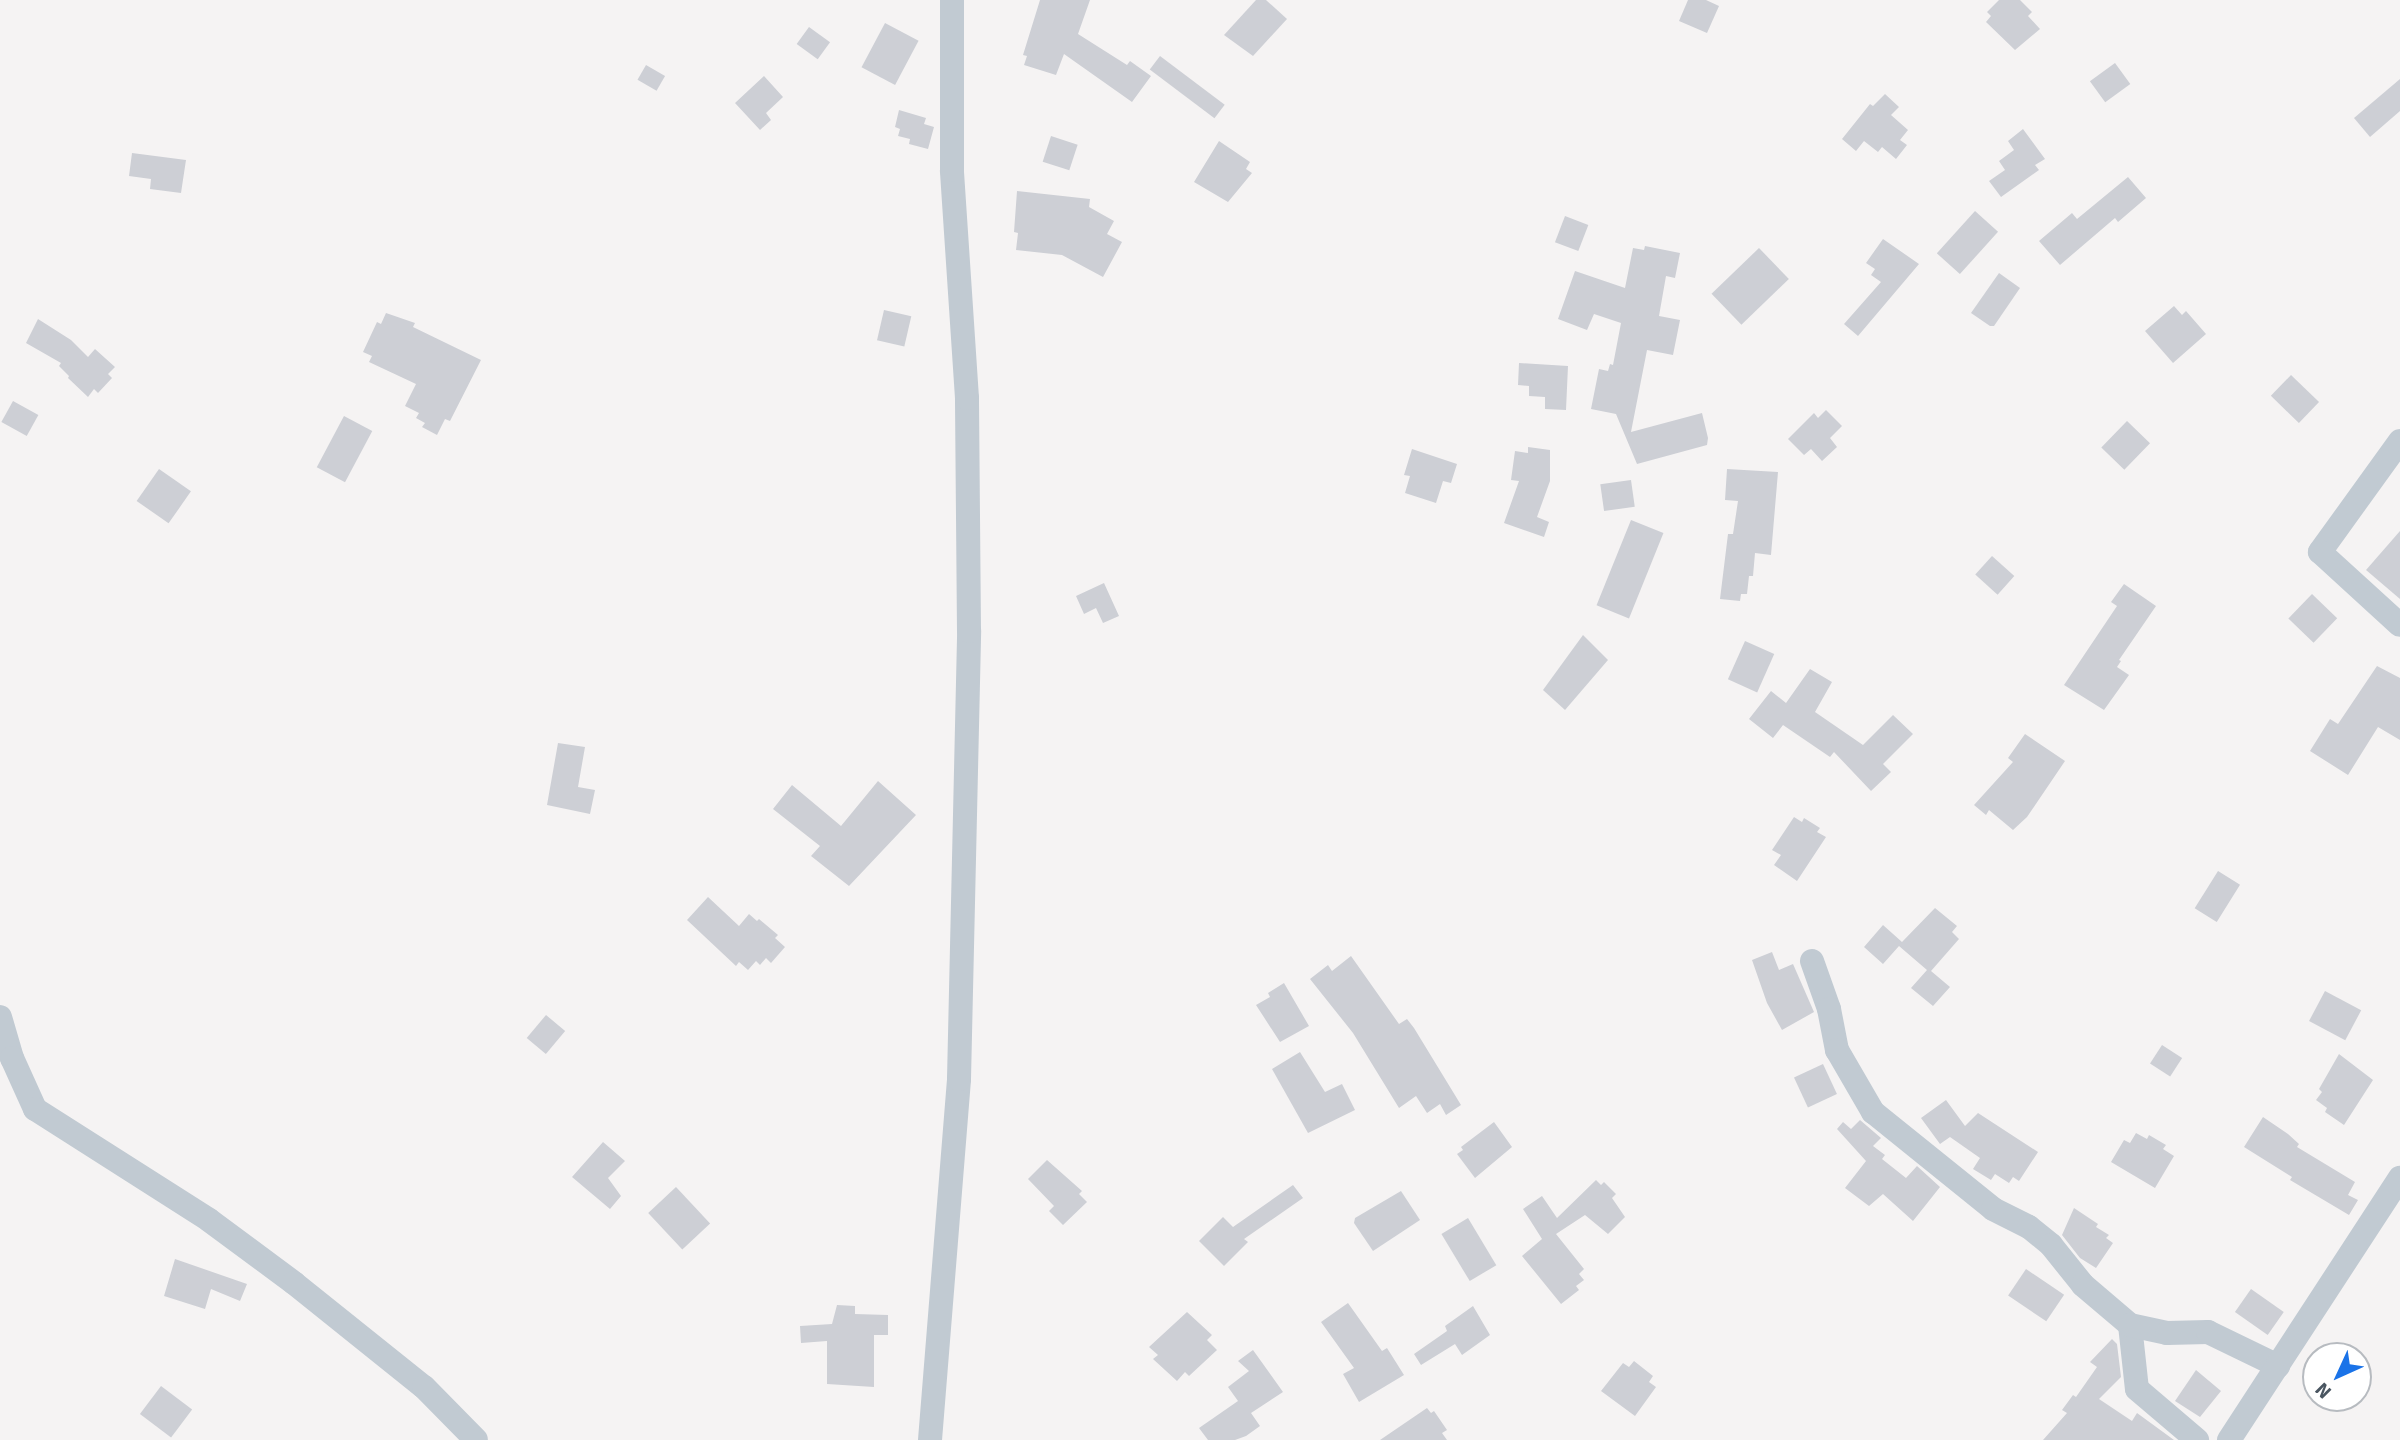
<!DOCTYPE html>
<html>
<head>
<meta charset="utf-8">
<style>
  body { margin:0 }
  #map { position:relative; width:2400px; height:1440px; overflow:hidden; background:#f5f3f3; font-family:Signika,sans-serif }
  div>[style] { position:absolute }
  .building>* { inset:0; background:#cdcfd5; transform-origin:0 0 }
  .minor>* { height:24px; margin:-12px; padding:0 12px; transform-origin:12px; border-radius:12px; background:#c1cad2 }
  span { translate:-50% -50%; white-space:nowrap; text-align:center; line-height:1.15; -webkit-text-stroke:6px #fff; paint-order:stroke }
  .north { position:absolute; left:2302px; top:1342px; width:70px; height:70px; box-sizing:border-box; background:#fff; border:2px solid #b7bbc0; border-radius:50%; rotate:225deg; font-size:19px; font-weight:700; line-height:28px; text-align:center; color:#4a5661 }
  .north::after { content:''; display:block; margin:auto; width:24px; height:32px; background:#1a73e8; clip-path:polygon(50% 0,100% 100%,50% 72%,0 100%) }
</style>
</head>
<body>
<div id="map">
  <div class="building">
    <div style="clip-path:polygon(1040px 0,1090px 0,1078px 34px,1127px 65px,1130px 61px,1151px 76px,1132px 102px,1064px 54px,1056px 75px,1024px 65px,1027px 56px,1023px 55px)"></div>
    <div style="clip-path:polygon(1256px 0,1266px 0,1287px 19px,1253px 56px,1224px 35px)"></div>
    <div style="clip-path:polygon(1688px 0,1706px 0,1719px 6px,1707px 33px,1679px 21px)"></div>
    <div style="clip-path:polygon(1999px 0,2020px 0,2032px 12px,2028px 16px,2040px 29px,2015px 50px,1986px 22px,1991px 16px,1987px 12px)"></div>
    <div style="left:885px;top:23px;width:38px;height:50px;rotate:28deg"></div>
    <div style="left:809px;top:27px;width:26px;height:21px;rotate:36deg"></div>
    <div style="left:1160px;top:56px;width:81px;height:17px;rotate:37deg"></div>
    <div style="left:2115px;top:63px;width:26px;height:31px;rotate:54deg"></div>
    <div style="left:646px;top:65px;width:22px;height:17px;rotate:30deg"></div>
    <div style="clip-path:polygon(764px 76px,783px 97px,766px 113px,771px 120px,760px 130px,735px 103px)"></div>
    <div style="clip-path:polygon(2400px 79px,2400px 111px,2370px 137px,2354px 118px)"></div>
    <div style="clip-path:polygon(1885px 94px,1899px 107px,1891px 115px,1908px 130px,1900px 140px,1907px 145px,1896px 159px,1882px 147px,1878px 152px,1864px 141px,1856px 151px,1842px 139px,1870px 104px,1873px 106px)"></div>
    <div style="clip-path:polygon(899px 110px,926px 118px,924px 124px,934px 127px,928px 149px,909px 144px,910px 139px,898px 136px,900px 129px,895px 127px)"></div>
    <div style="clip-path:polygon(2023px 129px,2045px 159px,2035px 165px,2039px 170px,2001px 197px,1989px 181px,2005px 170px,1999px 161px,2014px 150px,2008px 141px)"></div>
    <div style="left:1051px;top:136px;width:28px;height:27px;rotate:18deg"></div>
    <div style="clip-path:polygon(1219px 141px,1250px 162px,1246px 169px,1252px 173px,1228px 202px,1194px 182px)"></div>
    <div style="clip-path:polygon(132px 153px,186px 160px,181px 193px,150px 189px,151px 179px,129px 176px)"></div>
    <div style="clip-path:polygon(2128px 177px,2146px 198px,2118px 222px,2115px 218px,2060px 265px,2039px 241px,2072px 213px,2077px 219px)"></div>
    <div style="clip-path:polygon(1017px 191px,1090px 199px,1089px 207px,1114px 221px,1107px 234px,1122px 242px,1103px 277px,1062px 255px,1016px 250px,1018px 233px,1014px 232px)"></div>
    <div style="left:1975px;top:211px;width:31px;height:57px;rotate:42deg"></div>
    <div style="left:1565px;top:216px;width:25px;height:28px;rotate:21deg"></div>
    <div style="clip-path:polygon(1883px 239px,1919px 264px,1858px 336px,1844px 324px,1881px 282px,1871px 275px,1875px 269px,1866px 263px)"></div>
    <div style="clip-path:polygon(1645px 246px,1680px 253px,1675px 278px,1666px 276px,1659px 316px,1680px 320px,1673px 355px,1647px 350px,1631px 432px,1702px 413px,1708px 438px,1707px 445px,1637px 464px,1616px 414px,1591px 409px,1599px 369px,1608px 371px,1610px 364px,1613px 365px,1621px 323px,1594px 314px,1587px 330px,1558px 319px,1575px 271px,1625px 288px,1633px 248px,1644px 250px)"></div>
    <div style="left:1759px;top:248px;width:43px;height:66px;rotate:46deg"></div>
    <div style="clip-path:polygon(1999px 273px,2020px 288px,1994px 326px,1990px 326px,1971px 313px)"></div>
    <div style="clip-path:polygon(2174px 306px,2182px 315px,2186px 311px,2206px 334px,2173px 363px,2145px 331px)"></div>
    <div style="left:884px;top:310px;width:28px;height:31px;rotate:13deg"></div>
    <div style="clip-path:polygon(386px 313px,415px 323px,413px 327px,481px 360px,450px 421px,445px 419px,437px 435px,422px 427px,425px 423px,416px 418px,419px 413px,405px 406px,416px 384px,369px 362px,372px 356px,363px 352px,377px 322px,381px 324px)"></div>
    <div style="clip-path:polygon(38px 319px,71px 340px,88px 357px,95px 349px,115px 367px,108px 374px,112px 378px,98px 393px,94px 389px,88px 397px,68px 378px,69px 376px,59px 366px,61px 363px,26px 343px)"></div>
    <div style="clip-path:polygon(1519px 363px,1568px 366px,1566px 410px,1545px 409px,1545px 397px,1529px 396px,1529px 386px,1518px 385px)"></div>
    <div style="left:2291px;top:375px;width:39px;height:29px;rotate:44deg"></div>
    <div style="left:13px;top:401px;width:29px;height:24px;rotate:29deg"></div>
    <div style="clip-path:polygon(1826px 410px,1842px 426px,1830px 438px,1837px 447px,1822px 461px,1811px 449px,1804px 455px,1788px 439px,1814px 413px,1818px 418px)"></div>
    <div style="left:344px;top:416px;width:32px;height:58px;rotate:28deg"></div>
    <div style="left:2127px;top:421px;width:32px;height:37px;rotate:44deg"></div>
    <div style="clip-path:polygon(1528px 447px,1550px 450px,1550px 481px,1537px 517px,1549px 522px,1544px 537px,1504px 523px,1519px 481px,1511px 480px,1515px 451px,1528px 453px)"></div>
    <div style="clip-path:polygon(1412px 449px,1457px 464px,1451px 483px,1443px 481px,1436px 503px,1405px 493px,1410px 476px,1404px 475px)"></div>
    <div style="left:159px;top:469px;width:39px;height:39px;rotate:35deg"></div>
    <div style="clip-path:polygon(1727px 469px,1778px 472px,1771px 555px,1755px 553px,1753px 576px,1749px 576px,1747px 594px,1741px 594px,1740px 601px,1720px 599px,1728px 534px,1733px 534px,1738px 501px,1725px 500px)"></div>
    <div style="left:1631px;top:480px;width:27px;height:31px;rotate:82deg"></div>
    <div style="left:1631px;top:520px;width:35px;height:92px;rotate:22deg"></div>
    <div style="clip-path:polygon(2400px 531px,2400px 599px,2366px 570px)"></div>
    <div style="left:1992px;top:556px;width:30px;height:25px;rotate:42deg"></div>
    <div style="clip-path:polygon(1104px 583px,1119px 616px,1103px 623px,1096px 608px,1084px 614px,1076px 596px)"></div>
    <div style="clip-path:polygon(2124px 584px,2156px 606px,2119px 660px,2121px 661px,2117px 667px,2129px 675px,2104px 710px,2064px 685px,2117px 606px,2111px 602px)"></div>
    <div style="left:2312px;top:594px;width:35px;height:34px;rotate:44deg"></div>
    <div style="clip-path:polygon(1583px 635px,1608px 660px,1565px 710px,1543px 690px)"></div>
    <div style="left:1745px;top:641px;width:32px;height:42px;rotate:24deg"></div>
    <div style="clip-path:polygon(2377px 666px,2400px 678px,2400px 740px,2378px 727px,2348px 775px,2310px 751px,2330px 719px,2338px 724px)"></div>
    <div style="clip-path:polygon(1810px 669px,1832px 682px,1815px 712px,1863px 745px,1893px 715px,1913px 734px,1883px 764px,1891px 772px,1871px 791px,1834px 752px,1830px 757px,1783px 725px,1773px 738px,1749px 719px,1771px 691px,1786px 703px)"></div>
    <div style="clip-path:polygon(2025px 734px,2065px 761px,2027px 817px,2013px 830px,1989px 810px,1986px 815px,1974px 805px,2013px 762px,2008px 758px)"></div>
    <div style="clip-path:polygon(558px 743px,585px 747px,578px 787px,595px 790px,590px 814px,547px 805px)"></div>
    <div style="clip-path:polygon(878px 781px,916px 815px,849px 886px,811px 856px,820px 846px,773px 809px,792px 785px,841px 826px)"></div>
    <div style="clip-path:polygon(1794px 817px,1802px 822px,1804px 818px,1820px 828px,1817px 832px,1826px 837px,1797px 881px,1774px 865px,1781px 855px,1772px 850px)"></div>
    <div style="left:2218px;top:871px;width:26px;height:44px;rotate:32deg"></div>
    <div style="clip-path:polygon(708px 897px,739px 926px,749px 914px,757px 921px,759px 919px,778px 935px,775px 938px,785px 947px,771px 963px,766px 958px,760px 965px,756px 961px,748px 970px,739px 962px,736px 966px,687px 920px)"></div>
    <div style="clip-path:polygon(1935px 908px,1957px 926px,1952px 932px,1959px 939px,1931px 971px,1950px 987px,1933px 1006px,1911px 988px,1927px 970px,1899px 946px,1883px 964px,1864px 947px,1883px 925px,1902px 942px)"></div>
    <div style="clip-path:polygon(1772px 952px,1779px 970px,1793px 964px,1814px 1012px,1782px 1030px,1767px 1003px,1752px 960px)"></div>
    <div style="clip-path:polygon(1351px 956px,1399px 1024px,1407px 1019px,1414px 1028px,1461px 1105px,1446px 1115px,1440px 1104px,1427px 1113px,1416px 1096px,1399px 1108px,1353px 1033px,1310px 979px,1328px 965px,1332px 971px)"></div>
    <div style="clip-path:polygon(1284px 983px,1309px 1026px,1280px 1042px,1256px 1005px,1270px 997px,1268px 993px)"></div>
    <div style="left:2325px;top:991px;width:41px;height:34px;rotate:28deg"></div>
    <div style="left:546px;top:1015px;width:25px;height:30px;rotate:40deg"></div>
    <div style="left:2162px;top:1045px;width:24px;height:22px;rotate:33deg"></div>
    <div style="clip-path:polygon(1300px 1052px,1325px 1092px,1342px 1084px,1355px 1110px,1308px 1133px,1272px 1069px)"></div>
    <div style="clip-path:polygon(2339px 1054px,2373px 1080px,2344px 1125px,2325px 1112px,2327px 1108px,2316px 1100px,2322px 1092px,2319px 1089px)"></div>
    <div style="left:1823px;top:1064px;width:33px;height:32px;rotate:65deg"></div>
    <div style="clip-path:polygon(1946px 1100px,1965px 1126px,1978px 1113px,2038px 1152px,2019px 1181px,2013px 1177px,2009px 1183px,1995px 1174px,1991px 1180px,1973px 1169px,1980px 1158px,1950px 1137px,1940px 1144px,1921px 1118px)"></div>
    <div style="clip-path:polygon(2263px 1117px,2288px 1134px,2299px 1144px,2297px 1147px,2355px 1182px,2348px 1195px,2358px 1200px,2349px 1215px,2290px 1180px,2292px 1177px,2244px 1147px)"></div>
    <div style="clip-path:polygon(1860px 1120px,1881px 1138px,1873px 1146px,1885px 1155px,1882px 1159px,1906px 1178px,1917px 1166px,1940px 1187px,1913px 1221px,1883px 1194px,1869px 1206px,1845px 1188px,1866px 1161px,1837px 1129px,1843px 1122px,1851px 1129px)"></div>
    <div style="clip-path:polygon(1494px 1122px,1512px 1147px,1475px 1178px,1457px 1154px,1463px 1150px,1461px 1147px)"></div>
    <div style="clip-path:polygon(2136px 1133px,2147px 1139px,2149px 1135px,2166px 1145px,2163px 1149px,2174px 1156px,2155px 1188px,2111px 1162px,2124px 1140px,2130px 1143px)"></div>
    <div style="clip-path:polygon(603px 1142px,625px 1161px,608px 1178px,621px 1196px,610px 1209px,572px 1177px)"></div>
    <div style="clip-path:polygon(1047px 1160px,1082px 1191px,1079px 1194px,1087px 1202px,1063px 1225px,1049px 1211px,1054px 1206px,1028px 1179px)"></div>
    <div style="clip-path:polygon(1596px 1180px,1601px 1185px,1604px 1182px,1616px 1194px,1612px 1198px,1625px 1217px,1608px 1234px,1585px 1215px,1556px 1234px,1584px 1269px,1579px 1274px,1584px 1280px,1576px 1286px,1579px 1290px,1561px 1304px,1522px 1256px,1542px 1239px,1523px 1209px,1542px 1196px,1557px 1218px)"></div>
    <div style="clip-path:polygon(1293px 1185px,1303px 1198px,1244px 1239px,1248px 1242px,1224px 1266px,1199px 1241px,1223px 1217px,1233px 1227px)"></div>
    <div style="left:676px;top:1187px;width:50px;height:38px;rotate:47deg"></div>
    <div style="clip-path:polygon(1401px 1191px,1420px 1220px,1373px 1251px,1354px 1223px,1355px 1218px)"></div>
    <div style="clip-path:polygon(2074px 1208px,2098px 1224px,2096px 1227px,2109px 1235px,2106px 1238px,2113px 1243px,2096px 1268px,2080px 1258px,2062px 1235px)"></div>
    <div style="left:1468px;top:1218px;width:55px;height:31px;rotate:59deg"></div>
    <div style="clip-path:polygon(175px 1259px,247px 1284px,240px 1301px,211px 1289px,205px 1309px,164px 1296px)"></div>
    <div style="left:2026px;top:1269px;width:46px;height:32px;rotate:34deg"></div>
    <div style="left:2251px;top:1289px;width:40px;height:28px;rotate:35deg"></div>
    <div style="clip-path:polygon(1348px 1303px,1382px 1351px,1387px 1348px,1404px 1375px,1359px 1402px,1343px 1374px,1354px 1368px,1321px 1322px)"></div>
    <div style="clip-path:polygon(837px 1305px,855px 1306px,855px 1314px,888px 1315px,888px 1335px,874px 1335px,874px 1387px,827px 1384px,827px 1341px,801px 1343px,800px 1326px,832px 1324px)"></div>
    <div style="clip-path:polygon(1473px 1306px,1490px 1335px,1462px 1355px,1455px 1344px,1421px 1365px,1414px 1354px,1447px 1331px,1445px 1326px)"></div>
    <div style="clip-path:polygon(1187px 1312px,1212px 1335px,1207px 1340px,1217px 1350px,1189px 1376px,1185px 1372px,1177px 1381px,1153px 1359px,1158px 1355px,1149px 1347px)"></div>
    <div style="clip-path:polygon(2112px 1339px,2117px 1344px,2121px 1377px,2099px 1399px,2132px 1421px,2137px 1413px,2174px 1440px,2043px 1440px,2067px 1413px,2062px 1410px,2073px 1395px,2076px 1397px,2097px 1367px,2090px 1362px)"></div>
    <div style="clip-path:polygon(1253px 1350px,1283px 1392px,1251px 1413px,1260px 1426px,1246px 1436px,1235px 1440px,1208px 1440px,1199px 1428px,1238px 1401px,1228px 1387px,1249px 1371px,1238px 1361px)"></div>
    <div style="clip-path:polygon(1634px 1361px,1653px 1376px,1649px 1382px,1656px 1387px,1635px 1416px,1601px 1391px,1623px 1363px,1629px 1367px)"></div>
    <div style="clip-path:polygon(2196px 1370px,2221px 1391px,2200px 1417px,2175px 1401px)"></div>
    <div style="left:161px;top:1386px;width:39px;height:35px;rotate:37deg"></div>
    <div style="clip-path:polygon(1427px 1408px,1431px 1413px,1434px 1411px,1447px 1430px,1442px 1433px,1447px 1440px,1380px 1440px)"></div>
  </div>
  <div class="minor">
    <div style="left:2400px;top:441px;width:137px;rotate:125.8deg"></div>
    <div style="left:2320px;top:552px;width:108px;rotate:42.4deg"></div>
    <div style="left:1812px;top:961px;width:51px;rotate:70.5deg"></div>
    <div style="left:1829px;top:1009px;width:42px;rotate:79deg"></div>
    <div style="left:1837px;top:1050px;width:72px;rotate:59.9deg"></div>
    <div style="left:1873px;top:1112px;width:154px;rotate:38.9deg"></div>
    <div style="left:1993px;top:1209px;width:40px;rotate:26.6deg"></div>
    <div style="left:2029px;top:1227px;width:28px;rotate:39deg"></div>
    <div style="left:2051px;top:1245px;width:51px;rotate:51.3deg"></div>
    <div style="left:2083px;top:1285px;width:62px;rotate:40.4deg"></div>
    <div style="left:2130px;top:1325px;width:64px;rotate:83.8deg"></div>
    <div style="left:2137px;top:1389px;width:79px;rotate:40.4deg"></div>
    <div style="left:0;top:1017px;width:43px;rotate:73.7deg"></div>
    <div style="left:12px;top:1058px;width:56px;rotate:65.7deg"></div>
    <div style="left:35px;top:1109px;width:206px;rotate:32.5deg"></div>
    <div style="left:209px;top:1220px;width:106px;rotate:36.5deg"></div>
    <div style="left:294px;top:1283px;width:166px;rotate:38.7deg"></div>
    <div style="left:424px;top:1387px;width:74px;rotate:45.5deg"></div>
    <div style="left:2130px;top:1325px;width:38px;rotate:12deg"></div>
    <div style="left:2167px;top:1333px;width:41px;rotate:-1.4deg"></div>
    <div style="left:2208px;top:1332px;width:78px;rotate:25.9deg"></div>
    <div style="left:930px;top:1440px;width:362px;rotate:-85.4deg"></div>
    <div style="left:959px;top:1079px;width:448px;rotate:-88.7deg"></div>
    <div style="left:969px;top:631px;width:233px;rotate:-90.5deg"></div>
    <div style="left:967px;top:398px;width:228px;rotate:-93.8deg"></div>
    <div style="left:952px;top:170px;width:170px;rotate:-90deg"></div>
    <div style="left:2229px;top:1440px;width:313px;rotate:-56.9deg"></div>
  </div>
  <div class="north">N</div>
</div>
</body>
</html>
